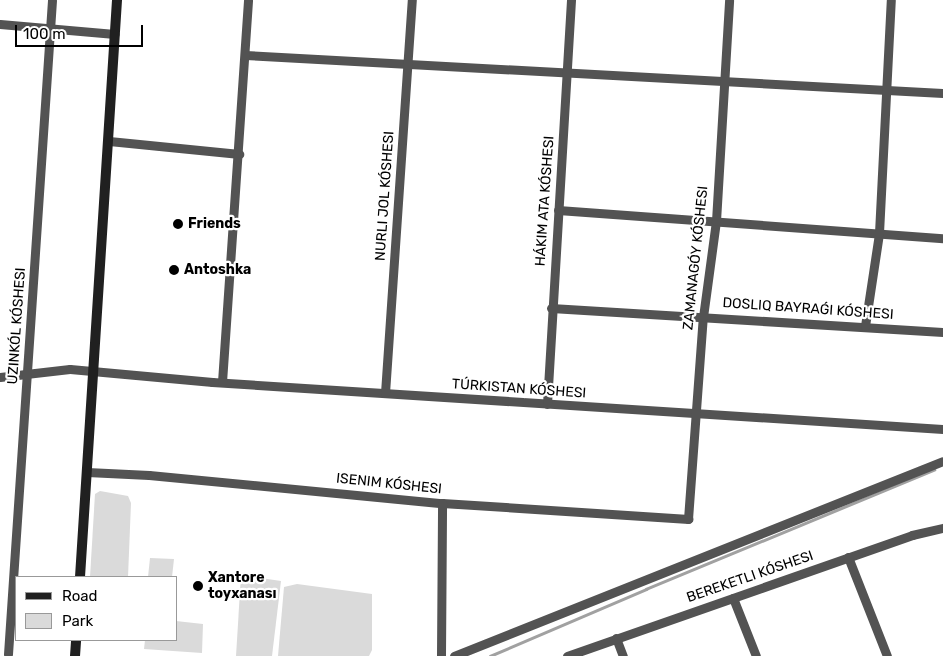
<!DOCTYPE html>
<html>
<head>
<meta charset="utf-8">
<style>
  body { margin:0 }
  #map { position:relative; width:943px; height:656px; overflow:hidden; background:#fff; font-family:Rubik,sans-serif }
  div>[style] { position:absolute }
  .green>* { inset:0; background:#dadada }
  .stream>* { height:2.5px; margin:-1.25px; padding:0 1.25px; transform-origin:1.25px; border-radius:1.25px; background:#a1a1a1 }
  .minor>* { height:9px; margin:-4.5px; padding:0 4.5px; transform-origin:4.5px; border-radius:4.5px; background:#535353 }
  .secondary>* { height:10px; margin:-5px; padding:0 5px; transform-origin:5px; border-radius:5px; background:#202020 }
  .dots>* { width:14px; height:14px; translate:-50% -50%; box-sizing:border-box; border:2px solid #fff; border-radius:50% }
  span { translate:-50% -50%; white-space:nowrap; text-align:center; line-height:1.15; -webkit-text-stroke:4.5px #fff; paint-order:stroke }
  .street-label { font-size:14px; color:#000 }
  .poi-label { font-size:14px; color:#000; font-weight:700 }
  .left { translate:0 -50%; text-align:left }
  .legend { position:absolute; left:15px; top:576px; width:162px; height:65px; box-sizing:border-box; background:#fff; border:1px solid #999; margin:0; padding:6px 9px; list-style:none; font-size:15px; color:#000 }
  .legend li { display:flex; align-items:center; gap:10px; height:25px }
  .legend b { width:25px; border:1px solid #999 }
  .scale { position:absolute; left:15px; top:25px; width:128px; height:22px; box-sizing:border-box; border:2px solid #000; border-top:0; padding-left:6px; font-size:15px; line-height:18px; white-space:nowrap; color:#000; -webkit-text-stroke:4px #fff; paint-order:stroke }
</style>
</head>
<body>
<div id="map">
  <div class="green">
    <div style="clip-path:polygon(100px 491px,128px 496px,131px 503px,128px 577px,90px 577px,95px 494px)"></div>
    <div style="clip-path:polygon(150px 558px,174px 559px,172px 577px,148px 577px)"></div>
    <div style="clip-path:polygon(241px 575px,281px 581px,272px 656px,236px 656px)"></div>
    <div style="clip-path:polygon(297px 584px,372px 594px,372px 650px,369px 656px,278px 656px,284px 587px)"></div>
    <div style="clip-path:polygon(176px 621px,203px 624px,202px 653px,144px 649px,145px 640px,176px 640px)"></div>
  </div>
  <div class="stream">
    <div style="left:490px;top:656px;width:170px;rotate:-23.2deg"></div>
    <div style="left:646px;top:589px;width:312px;rotate:-22.5deg"></div>
  </div>
  <div class="minor">
    <div style="left:0;top:24px;width:115px;rotate:5deg"></div>
    <div style="left:245px;top:55px;width:699px;rotate:3.12deg"></div>
    <div style="left:109px;top:141px;width:131px;rotate:5.7deg"></div>
    <div style="left:558px;top:210px;width:386px;rotate:4.2deg"></div>
    <div style="left:551px;top:308px;width:393px;rotate:3.5deg"></div>
    <div style="left:865px;top:326px;width:94px;rotate:-81.4deg"></div>
    <div style="left:879px;top:233px;width:233px;rotate:-87.1deg"></div>
    <div style="left:0;top:377px;width:70px;rotate:-6.5deg"></div>
    <div style="left:70px;top:369px;width:143px;rotate:5.2deg"></div>
    <div style="left:212px;top:382px;width:733px;rotate:3.68deg"></div>
    <div style="left:222px;top:382px;width:383px;rotate:-86.1deg"></div>
    <div style="left:385px;top:393px;width:394px;rotate:-86.1deg"></div>
    <div style="left:547px;top:404px;width:405px;rotate:-86.6deg"></div>
    <div style="left:87px;top:472px;width:62px;rotate:2.8deg"></div>
    <div style="left:149px;top:475px;width:294px;rotate:5.5deg"></div>
    <div style="left:442px;top:503px;width:247px;rotate:3.7deg"></div>
    <div style="left:688px;top:519px;width:203px;rotate:-85.8deg"></div>
    <div style="left:703px;top:317px;width:97px;rotate:-82.3deg"></div>
    <div style="left:716px;top:221px;width:221px;rotate:-86.6deg"></div>
    <div style="left:848px;top:557px;width:106px;rotate:68.5deg"></div>
    <div style="left:733px;top:598px;width:62px;rotate:68.4deg"></div>
    <div style="left:616px;top:638px;width:19px;rotate:69deg"></div>
    <div style="left:8px;top:654px;width:655px;rotate:-86.15deg"></div>
    <div style="left:441px;top:656px;width:153px;rotate:-89.6deg"></div>
    <div style="left:454px;top:656px;width:526px;rotate:-21.74deg"></div>
    <div style="left:567px;top:656px;width:366px;rotate:-19.3deg"></div>
    <div style="left:912px;top:535px;width:32px;rotate:-13deg"></div>
  </div>
  <div class="secondary">
    <div style="left:80px;top:577px;width:578px;rotate:-86.33deg"></div>
    <div style="left:75px;top:656px;width:16px;rotate:-86deg"></div>
  </div>
  <div class="dots">
    <div style="left:178px;top:224px;background:#000"></div>
    <div style="left:174px;top:270px;background:#000"></div>
    <div style="left:198px;top:586px;background:#000"></div>
  </div>
  <div class="street-label">
    <span style="left:385px;top:196px;rotate:-86deg">NURLI JOL KÓSHESI</span>
    <span style="left:545px;top:201px;rotate:-86deg">HÁKIM ATA KÓSHESI</span>
    <span style="left:696px;top:258px;rotate:-84deg">ZAMANAGÓY KÓSHESI</span>
    <span style="left:808px;top:309px;rotate:4deg">DOSLIQ BAYRAǴI KÓSHESI</span>
    <span style="left:17px;top:326px;rotate:-86deg">UZINKÓL KÓSHESI</span>
    <span style="left:519px;top:389px;rotate:4deg">TÚRKISTAN KÓSHESI</span>
    <span style="left:389px;top:484px;rotate:6deg">ISENIM KÓSHESI</span>
    <span style="left:750px;top:577px;rotate:-19deg">BEREKETLI KÓSHESI</span>
  </div>
  <div class="poi-label">
    <span class="left" style="left:188px;top:224px">Friends</span>
    <span class="left" style="left:184px;top:270px">Antoshka</span>
    <span class="left" style="left:208px;top:586px">Xantore<br>toyxanası</span>
  </div>
  <ul class="legend">
  <li><b style="height:6px;background:#202020"></b>Road</li>
  <li><b style="height:14px;background:#dadada"></b>Park</li>
  </ul>
  <div class="scale">100 m</div>
</div>
</body>
</html>
